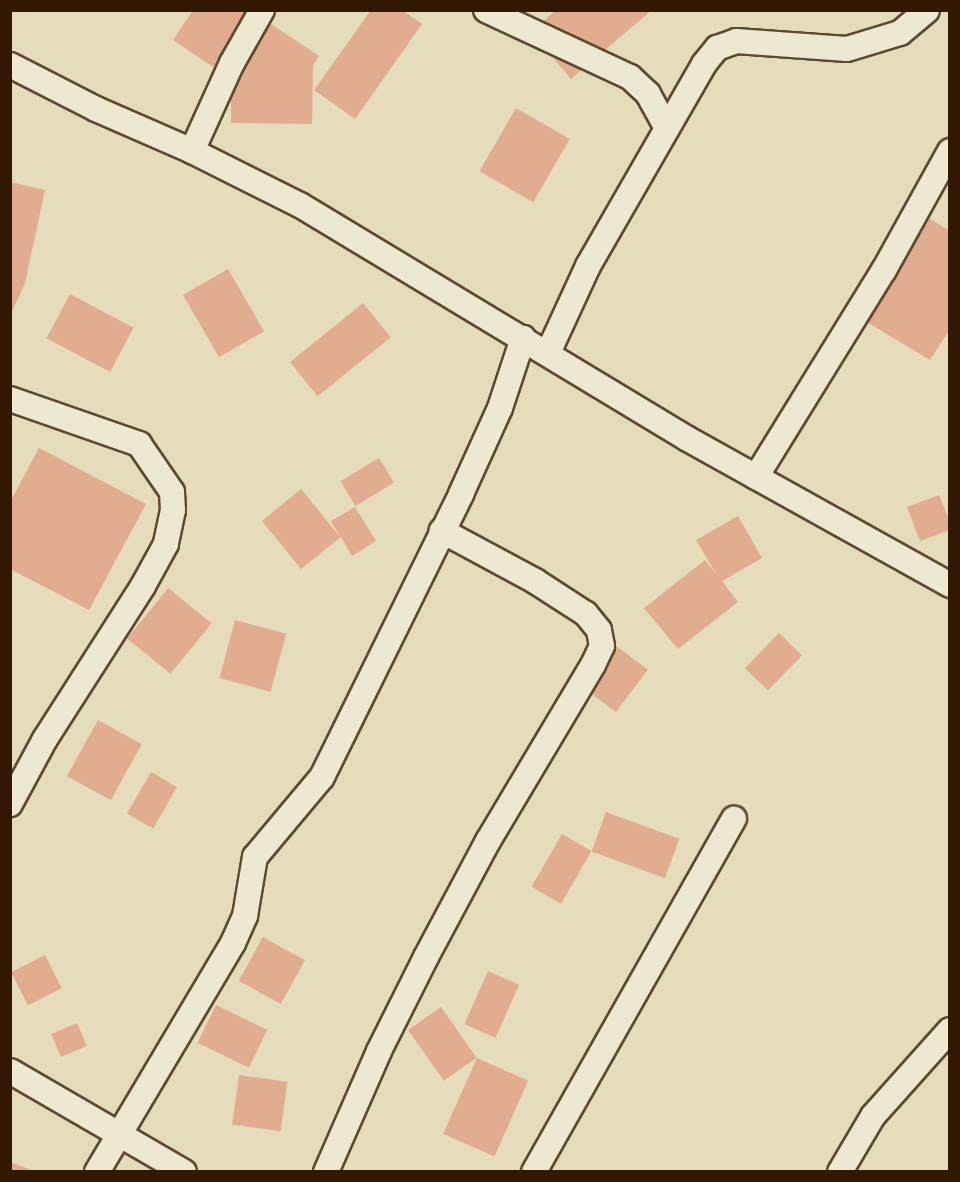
<!DOCTYPE html>
<html>
<head>
<meta charset="utf-8">
<style>
  body { margin:0 }
  #map { position:relative; width:960px; height:1182px; overflow:hidden; background:#e4dcba; font-family:"Libre Caslon Text",serif }
  div>[style] { position:absolute }
  .building>* { inset:0; background:#e2ad8e; transform-origin:0 0 }
  .roads { filter:drop-shadow(2px 0 #5e492e) drop-shadow(-2px 0 #5e492e) drop-shadow(0 2px #5e492e) drop-shadow(0 -2px #5e492e) }
  .minor>* { height:24px; margin:-12px; padding:0 12px; transform-origin:12px; border-radius:12px; background:#ede8d2 }
  span { translate:-50% -50%; white-space:nowrap; text-align:center; line-height:1.15; -webkit-text-stroke:6px #ede8d2; paint-order:stroke }
  .frame { position:absolute; inset:0; border:12px solid #321800; pointer-events:none }
</style>
</head>
<body>
<div id="map">
  <div class="building">
    <div style="clip-path:polygon(193px 10px,250px 10px,319px 56px,313px 65px,312px 124px,231px 123px,231px 79px,173px 40px)"></div>
    <div style="clip-path:polygon(371px 10px,402px 10px,422px 24px,355px 119px,314px 90px)"></div>
    <div style="clip-path:polygon(556px 10px,652px 10px,571px 79px,531px 32px)"></div>
    <div style="left:516px;top:108px;width:62px;height:73px;rotate:30deg"></div>
    <div style="clip-path:polygon(10px 182px,45px 190px,25px 283px,10px 316px)"></div>
    <div style="clip-path:polygon(910px 207px,950px 231px,950px 329px,930px 360px,847px 310px)"></div>
    <div style="left:228px;top:269px;width:72px;height:52px;rotate:60deg"></div>
    <div style="left:70px;top:294px;width:72px;height:50px;rotate:28deg"></div>
    <div style="left:363px;top:303px;width:44px;height:94px;rotate:51deg"></div>
    <div style="clip-path:polygon(39px 448px,146px 504px,89px 610px,10px 569px,10px 502px)"></div>
    <div style="left:379px;top:458px;width:29px;height:45px;rotate:59deg"></div>
    <div style="clip-path:polygon(301px 489px,340px 537px,331px 521px,355px 507px,376px 541px,352px 556px,341px 537px,301px 569px,262px 521px)"></div>
    <div style="clip-path:polygon(939px 495px,950px 522px,950px 530px,920px 541px,907px 507px)"></div>
    <div style="clip-path:polygon(738px 516px,762px 558px,722px 581px,738px 602px,678px 649px,644px 608px,705px 560px,716px 574px,696px 540px)"></div>
    <div style="left:168px;top:588px;width:56px;height:65px;rotate:39deg"></div>
    <div style="left:235px;top:620px;width:53px;height:60px;rotate:15deg"></div>
    <div style="left:779px;top:633px;width:32px;height:49px;rotate:44deg"></div>
    <div style="left:607px;top:639px;width:51px;height:53px;rotate:37deg"></div>
    <div style="left:98px;top:720px;width:50px;height:64px;rotate:29deg"></div>
    <div style="left:151px;top:772px;width:30px;height:48px;rotate:30deg"></div>
    <div style="left:606px;top:812px;width:78px;height:42px;rotate:20deg"></div>
    <div style="left:562px;top:834px;width:34px;height:61px;rotate:30deg"></div>
    <div style="left:263px;top:937px;width:48px;height:50px;rotate:29deg"></div>
    <div style="left:45px;top:955px;width:37px;height:38px;rotate:63deg"></div>
    <div style="left:488px;top:971px;width:34px;height:58px;rotate:24deg"></div>
    <div style="left:216px;top:1005px;width:57px;height:42px;rotate:26deg"></div>
    <div style="left:441px;top:1007px;width:62px;height:40px;rotate:55deg"></div>
    <div style="left:77px;top:1023px;width:25px;height:28px;rotate:67deg"></div>
    <div style="left:477px;top:1058px;width:56px;height:83px;rotate:24deg"></div>
    <div style="left:239px;top:1075px;width:49px;height:50px;rotate:8deg"></div>
    <div style="clip-path:polygon(10px 1162px,34px 1171px,34px 1172px,10px 1172px)"></div>
  </div>
  <div class="roads">
    <div class="minor">
      <div style="left:486px;top:10px;width:159px;rotate:25deg"></div>
      <div style="left:630px;top:77px;width:25px;rotate:43deg"></div>
      <div style="left:648px;top:94px;width:39px;rotate:61deg"></div>
      <div style="left:10px;top:65px;width:97px;rotate:27.1deg"></div>
      <div style="left:96px;top:109px;width:105px;rotate:23.6deg"></div>
      <div style="left:192px;top:151px;width:121px;rotate:26.6deg"></div>
      <div style="left:300px;top:205px;width:453px;rotate:31.1deg"></div>
      <div style="left:688px;top:439px;width:300px;rotate:29.1deg"></div>
      <div style="left:192px;top:151px;width:97px;rotate:-65.6deg"></div>
      <div style="left:232px;top:63px;width:61px;rotate:-60.5deg"></div>
      <div style="left:548px;top:353px;width:96px;rotate:-65.3deg"></div>
      <div style="left:588px;top:266px;width:233px;rotate:-60.1deg"></div>
      <div style="left:704px;top:64px;width:21px;rotate:-51deg"></div>
      <div style="left:717px;top:48px;width:20px;rotate:-20deg"></div>
      <div style="left:736px;top:41px;width:111px;rotate:4.1deg"></div>
      <div style="left:847px;top:49px;width:55px;rotate:-16.8deg"></div>
      <div style="left:900px;top:33px;width:35px;rotate:-40deg"></div>
      <div style="left:10px;top:399px;width:137px;rotate:19.2deg"></div>
      <div style="left:139px;top:444px;width:58px;rotate:55.5deg"></div>
      <div style="left:172px;top:492px;width:18px;rotate:87deg"></div>
      <div style="left:173px;top:510px;width:35px;rotate:102deg"></div>
      <div style="left:166px;top:544px;width:48px;rotate:118.7deg"></div>
      <div style="left:143px;top:586px;width:182px;rotate:122.6deg"></div>
      <div style="left:45px;top:739px;width:74px;rotate:118.3deg"></div>
      <div style="left:756px;top:477px;width:243px;rotate:-58.3deg"></div>
      <div style="left:884px;top:270px;width:136px;rotate:-61deg"></div>
      <div style="left:10px;top:1071px;width:201px;rotate:30.1deg"></div>
      <div style="left:97px;top:1172px;width:266px;rotate:-59.3deg"></div>
      <div style="left:233px;top:943px;width:30px;rotate:-66deg"></div>
      <div style="left:245px;top:916px;width:60px;rotate:-80.4deg"></div>
      <div style="left:255px;top:857px;width:104px;rotate:-50.1deg"></div>
      <div style="left:322px;top:777px;width:315px;rotate:-63.8deg"></div>
      <div style="left:461px;top:494px;width:94px;rotate:-65.6deg"></div>
      <div style="left:500px;top:408px;width:74px;rotate:-71.8deg"></div>
      <div style="left:326px;top:1172px;width:132px;rotate:-66.3deg"></div>
      <div style="left:379px;top:1051px;width:105px;rotate:-63.4deg"></div>
      <div style="left:426px;top:957px;width:132px;rotate:-61.9deg"></div>
      <div style="left:488px;top:841px;width:205px;rotate:-59.2deg"></div>
      <div style="left:593px;top:665px;width:21px;rotate:-65deg"></div>
      <div style="left:602px;top:646px;width:16px;rotate:-101deg"></div>
      <div style="left:599px;top:630px;width:21px;rotate:-129deg"></div>
      <div style="left:586px;top:614px;width:61px;rotate:-147.1deg"></div>
      <div style="left:535px;top:581px;width:106px;rotate:-151.7deg"></div>
      <div style="left:534px;top:1172px;width:406px;rotate:-60.5deg"></div>
      <div style="left:840px;top:1172px;width:65px;rotate:-59.5deg"></div>
      <div style="left:873px;top:1116px;width:115px;rotate:-48.2deg"></div>
    </div>
  </div>
  <div class="frame"></div>
</div>
</body>
</html>
